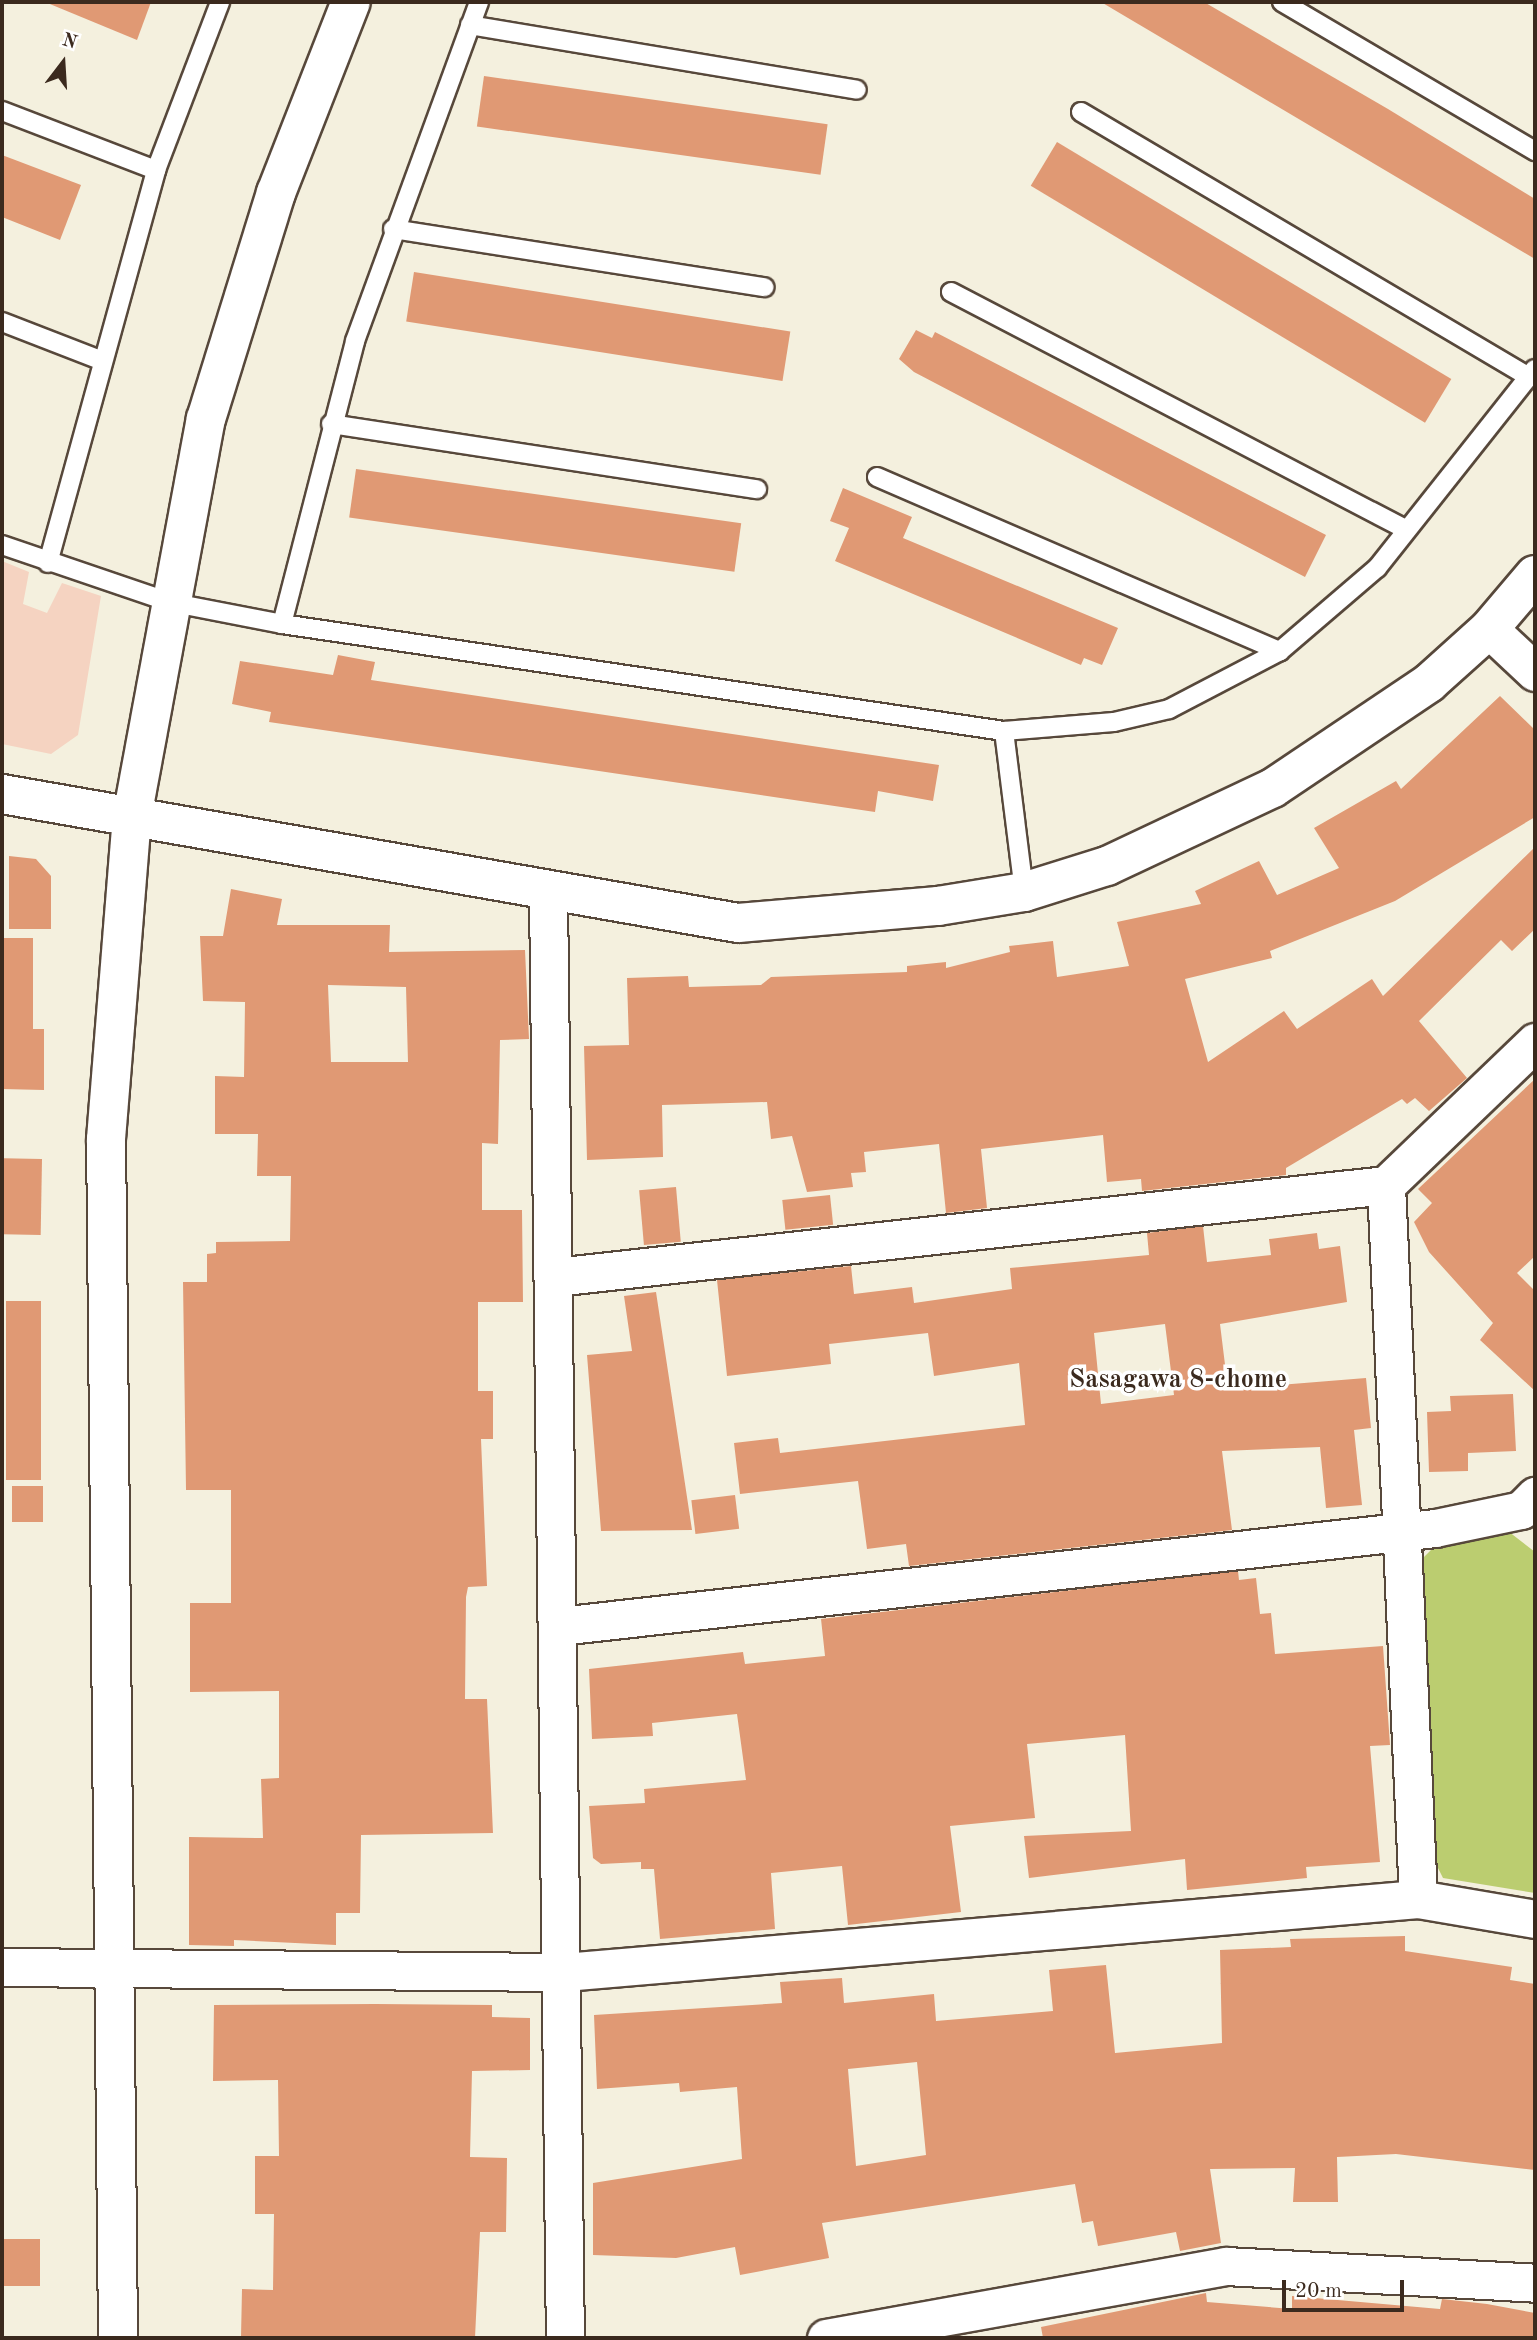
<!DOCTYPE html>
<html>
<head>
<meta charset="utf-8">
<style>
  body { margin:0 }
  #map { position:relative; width:1537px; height:2340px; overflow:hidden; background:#f4f0de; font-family:"Old Standard TT",serif }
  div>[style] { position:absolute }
  .built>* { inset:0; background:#f5d3c1 }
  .green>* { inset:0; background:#bbcd70 }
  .building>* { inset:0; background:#e09974; transform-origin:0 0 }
  .roads { filter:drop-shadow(2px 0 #57483b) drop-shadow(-2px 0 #57483b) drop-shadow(0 2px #57483b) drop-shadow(0 -2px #57483b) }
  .service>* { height:18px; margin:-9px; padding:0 9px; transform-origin:9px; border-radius:9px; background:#fff }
  .minor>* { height:37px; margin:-18.5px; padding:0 18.5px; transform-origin:18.5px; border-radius:18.5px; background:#fff }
  .tertiary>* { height:38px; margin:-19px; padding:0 19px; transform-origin:19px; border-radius:19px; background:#fff }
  span { translate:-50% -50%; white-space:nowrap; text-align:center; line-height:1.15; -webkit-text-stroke:7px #fff; paint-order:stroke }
  .neighbourhood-label { font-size:26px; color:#3b2a1e; font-weight:700 }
  .frame { position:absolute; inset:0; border:4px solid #3b2a1e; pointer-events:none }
  .north { position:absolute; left:28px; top:28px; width:70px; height:70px; -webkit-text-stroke:5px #fff; paint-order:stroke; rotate:17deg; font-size:19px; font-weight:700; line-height:28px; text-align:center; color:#3b2a1e }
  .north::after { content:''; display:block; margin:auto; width:24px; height:32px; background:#3b2a1e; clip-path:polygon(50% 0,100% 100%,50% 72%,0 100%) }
  .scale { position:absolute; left:1282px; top:2280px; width:122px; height:32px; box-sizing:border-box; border:4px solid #3b2a1e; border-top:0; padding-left:9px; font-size:21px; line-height:24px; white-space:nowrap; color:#3b2a1e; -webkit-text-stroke:5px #fff; paint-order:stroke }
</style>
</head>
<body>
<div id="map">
  <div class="built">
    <div style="clip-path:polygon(2px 561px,29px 572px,23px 604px,47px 613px,62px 583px,101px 596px,78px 735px,51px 754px,2px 744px)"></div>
  </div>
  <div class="green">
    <div style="clip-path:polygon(1504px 1528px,1535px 1552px,1535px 1893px,1443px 1878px,1435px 1862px,1420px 1561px,1433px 1548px)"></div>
  </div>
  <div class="building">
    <div style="clip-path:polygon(45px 2px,151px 2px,137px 40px)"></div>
    <div style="clip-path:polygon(1101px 2px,1204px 2px,1388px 109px,1535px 199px,1535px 259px)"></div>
    <div style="left:484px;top:76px;width:347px;height:51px;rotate:8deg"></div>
    <div style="left:1057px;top:142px;width:460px;height:51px;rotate:31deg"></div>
    <div style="clip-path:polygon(2px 155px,81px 185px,60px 240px,2px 217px)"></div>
    <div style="left:414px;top:272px;width:381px;height:50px;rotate:9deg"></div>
    <div style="clip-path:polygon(916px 330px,932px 338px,935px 332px,1326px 535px,1305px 577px,914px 372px,899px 359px)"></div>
    <div style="left:356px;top:469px;width:389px;height:49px;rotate:8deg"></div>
    <div style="clip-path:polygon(843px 488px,912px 517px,903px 538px,1118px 628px,1102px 665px,1084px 658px,1081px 665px,835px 561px,849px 528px,830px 521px)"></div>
    <div style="clip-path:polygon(338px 655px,375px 662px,371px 680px,939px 765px,933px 801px,878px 791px,875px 812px,269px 722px,271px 712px,232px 704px,240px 661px,333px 675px)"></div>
    <div style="clip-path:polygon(1500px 696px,1535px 730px,1535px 817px,1395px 901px,1270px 951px,1272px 958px,1185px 979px,1208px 1062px,1284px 1011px,1297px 1029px,1372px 979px,1383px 996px,1535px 847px,1535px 929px,1512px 951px,1501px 940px,1419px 1021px,1467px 1078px,1429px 1111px,1415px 1098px,1407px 1104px,1402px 1099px,1286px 1168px,1286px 1175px,1142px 1191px,1141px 1179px,1107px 1182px,1103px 1135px,981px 1149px,987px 1208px,946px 1213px,939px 1144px,864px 1152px,866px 1172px,851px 1173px,853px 1187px,807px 1192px,792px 1136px,771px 1139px,767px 1102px,662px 1105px,663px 1157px,587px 1160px,584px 1046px,629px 1045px,627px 978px,688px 976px,689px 987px,761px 985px,771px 977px,907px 972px,907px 966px,946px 962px,946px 968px,1010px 952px,1009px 946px,1053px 941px,1057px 977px,1129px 966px,1117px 922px,1201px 904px,1195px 891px,1259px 861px,1277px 895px,1339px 868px,1314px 828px,1396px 781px,1401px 789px)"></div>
    <div style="clip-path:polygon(9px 856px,36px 859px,51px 876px,51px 929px,9px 929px)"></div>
    <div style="clip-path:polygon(evenodd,231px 889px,282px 899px,277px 925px,390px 925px,389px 952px,525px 950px,529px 1039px,500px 1040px,498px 1144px,482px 1143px,482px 1210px,522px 1210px,523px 1302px,478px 1302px,478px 1391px,493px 1391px,493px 1439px,481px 1439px,487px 1586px,468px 1587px,466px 1597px,465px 1699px,487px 1699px,493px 1833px,361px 1835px,360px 1913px,336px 1913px,336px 1945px,234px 1940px,234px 1946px,189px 1945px,189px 1837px,263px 1838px,261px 1779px,279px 1778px,279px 1691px,190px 1692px,190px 1603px,231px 1603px,231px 1490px,186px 1490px,183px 1282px,207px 1282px,207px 1254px,216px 1253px,216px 1242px,290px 1241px,291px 1176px,257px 1176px,258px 1134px,215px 1134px,215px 1076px,244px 1077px,245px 1002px,203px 1001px,200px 936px,223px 936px,231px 889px,328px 985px,406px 987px,408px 1062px,331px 1062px,328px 985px)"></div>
    <div style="clip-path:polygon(2px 938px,33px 938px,33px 1029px,44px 1029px,44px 1090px,2px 1089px)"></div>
    <div style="clip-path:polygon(1535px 1079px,1535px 1256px,1517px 1273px,1535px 1291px,1535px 1391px,1480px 1340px,1493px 1323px,1429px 1252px,1414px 1222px,1432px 1203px,1418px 1189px)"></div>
    <div style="left:42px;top:1159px;width:76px;height:38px;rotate:91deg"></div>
    <div style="left:676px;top:1187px;width:55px;height:37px;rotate:85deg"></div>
    <div style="left:830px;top:1195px;width:30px;height:48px;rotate:84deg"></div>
    <div style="clip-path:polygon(evenodd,1203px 1226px,1207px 1262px,1271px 1255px,1269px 1239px,1317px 1233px,1319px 1249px,1340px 1246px,1347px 1302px,1220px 1324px,1228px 1389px,1366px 1378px,1371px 1428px,1354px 1430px,1362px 1505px,1326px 1508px,1320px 1447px,1222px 1451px,1232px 1530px,909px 1566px,906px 1544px,867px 1549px,858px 1481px,740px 1494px,734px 1443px,778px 1438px,780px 1453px,1025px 1425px,1019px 1363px,934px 1376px,928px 1333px,829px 1344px,831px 1364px,727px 1376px,717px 1280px,851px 1266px,854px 1294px,912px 1287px,914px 1303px,1012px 1289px,1010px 1268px,1149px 1255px,1147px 1233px,1203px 1226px,1165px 1324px,1174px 1395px,1101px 1404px,1094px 1333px,1165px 1324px)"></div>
    <div style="clip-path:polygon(656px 1292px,692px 1530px,601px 1531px,587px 1355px,632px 1351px,624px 1296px)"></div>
    <div style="left:6px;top:1301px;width:35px;height:179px"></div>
    <div style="clip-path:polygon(1513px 1394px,1516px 1451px,1468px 1453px,1468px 1471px,1429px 1472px,1427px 1412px,1451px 1411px,1450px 1396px)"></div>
    <div style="left:12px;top:1486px;width:31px;height:36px"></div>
    <div style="left:735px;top:1495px;width:34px;height:44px;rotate:83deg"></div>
    <div style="clip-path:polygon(1238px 1571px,1239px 1580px,1256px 1578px,1260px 1614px,1271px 1613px,1275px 1654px,1383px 1646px,1390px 1745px,1370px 1746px,1380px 1862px,1306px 1867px,1307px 1878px,1187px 1890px,1185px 1859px,1029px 1878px,1024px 1836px,1131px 1831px,1125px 1735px,1027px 1744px,1035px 1818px,950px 1826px,961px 1912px,848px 1925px,842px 1866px,771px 1873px,775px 1929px,660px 1939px,654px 1869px,641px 1869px,641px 1862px,601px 1864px,593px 1858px,589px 1806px,645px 1803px,644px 1789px,746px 1780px,737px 1714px,652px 1723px,653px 1736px,592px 1739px,589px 1669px,743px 1652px,745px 1664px,825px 1656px,821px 1619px)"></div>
    <div style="clip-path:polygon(evenodd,1405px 1936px,1405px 1951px,1512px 1967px,1510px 1980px,1535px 1984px,1535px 2170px,1396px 2154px,1337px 2157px,1338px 2202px,1293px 2202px,1295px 2168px,1210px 2169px,1221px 2243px,1180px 2251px,1176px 2232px,1098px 2246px,1093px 2221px,1082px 2223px,1075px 2184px,822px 2223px,829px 2258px,740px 2275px,735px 2247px,676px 2258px,593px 2255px,593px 2183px,742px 2159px,737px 2087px,680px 2092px,679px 2083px,597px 2089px,594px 2015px,782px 2003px,780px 1982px,842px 1978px,844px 2003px,934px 1994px,936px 2021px,1053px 2011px,1049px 1970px,1106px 1965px,1115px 2053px,1222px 2043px,1220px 1950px,1291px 1947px,1290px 1939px,1405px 1936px,917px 2062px,926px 2155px,856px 2166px,848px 2069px,917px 2062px)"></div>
    <div style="clip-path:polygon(375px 2004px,492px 2005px,492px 2017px,530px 2018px,530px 2070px,472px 2071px,470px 2157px,507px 2158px,506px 2232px,480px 2232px,475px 2338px,241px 2337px,242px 2289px,273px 2290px,274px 2214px,255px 2214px,255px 2156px,279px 2156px,278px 2080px,213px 2081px,214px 2005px)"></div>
    <div style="left:2px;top:2239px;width:38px;height:47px"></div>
    <div style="clip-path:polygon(1206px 2293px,1207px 2302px,1292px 2309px,1292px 2296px,1440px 2309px,1442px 2299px,1487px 2304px,1535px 2313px,1535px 2338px,1043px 2338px,1041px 2327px)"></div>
  </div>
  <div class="roads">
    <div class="service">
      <div style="left:1282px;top:2px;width:294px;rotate:30.5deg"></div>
      <div style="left:470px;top:25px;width:392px;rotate:9.5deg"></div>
      <div style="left:2px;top:111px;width:165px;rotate:21deg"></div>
      <div style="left:1081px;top:112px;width:521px;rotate:30.61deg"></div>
      <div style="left:393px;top:229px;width:376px;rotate:8.9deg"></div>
      <div style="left:951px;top:292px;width:514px;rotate:27.56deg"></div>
      <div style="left:2px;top:322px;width:105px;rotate:21.2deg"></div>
      <div style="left:331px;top:424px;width:431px;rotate:8.7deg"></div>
      <div style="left:877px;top:477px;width:439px;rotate:23.4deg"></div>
      <div style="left:2px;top:545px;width:176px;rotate:18.8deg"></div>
      <div style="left:169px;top:602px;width:115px;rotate:11deg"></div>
      <div style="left:282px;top:624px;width:730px;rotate:8.43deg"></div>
      <div style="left:1004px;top:731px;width:110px;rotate:-4.7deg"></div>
      <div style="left:1114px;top:722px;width:57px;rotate:-13.3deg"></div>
      <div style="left:1169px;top:709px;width:125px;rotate:-27.6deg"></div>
      <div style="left:1280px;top:651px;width:128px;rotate:-40.6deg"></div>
      <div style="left:1377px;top:568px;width:254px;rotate:-51.6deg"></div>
      <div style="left:48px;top:563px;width:408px;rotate:-74.6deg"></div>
      <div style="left:156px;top:170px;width:180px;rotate:-69.1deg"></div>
      <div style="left:282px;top:624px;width:292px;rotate:-75.5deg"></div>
      <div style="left:355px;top:341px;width:361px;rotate:-69.9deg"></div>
      <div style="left:1004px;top:731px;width:162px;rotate:82.9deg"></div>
    </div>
    <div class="minor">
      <div style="left:1489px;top:629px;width:63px;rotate:43.1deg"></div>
      <div style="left:548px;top:893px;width:1445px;rotate:89.33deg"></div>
      <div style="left:1386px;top:1185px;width:715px;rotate:87.43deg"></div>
      <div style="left:555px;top:1277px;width:836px;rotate:-6.32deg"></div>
      <div style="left:1386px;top:1185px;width:207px;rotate:-43.8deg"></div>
      <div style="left:559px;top:1626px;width:881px;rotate:-6.38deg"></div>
      <div style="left:1435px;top:1528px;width:88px;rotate:-11.8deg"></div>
      <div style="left:1521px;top:1510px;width:20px;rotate:-45deg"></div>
      <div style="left:2px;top:1967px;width:562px;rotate:0.51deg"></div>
      <div style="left:564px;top:1972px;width:857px;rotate:-4.89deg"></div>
      <div style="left:1418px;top:1899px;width:119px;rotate:9.7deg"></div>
      <div style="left:826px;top:2338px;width:406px;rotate:-10.2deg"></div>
      <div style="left:1226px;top:2266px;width:309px;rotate:3.1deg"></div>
    </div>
    <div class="tertiary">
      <div style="left:2px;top:794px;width:747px;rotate:9.94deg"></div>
      <div style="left:738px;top:923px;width:201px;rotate:-4.9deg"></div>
      <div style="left:938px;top:906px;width:87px;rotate:-9.2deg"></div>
      <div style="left:1024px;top:892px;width:87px;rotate:-17.4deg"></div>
      <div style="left:1107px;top:866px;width:183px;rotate:-25.2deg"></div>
      <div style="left:1273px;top:788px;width:188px;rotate:-33.9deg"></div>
      <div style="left:1429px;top:683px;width:81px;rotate:-42deg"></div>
      <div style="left:1489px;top:629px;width:71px;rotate:-49.6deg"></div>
      <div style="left:118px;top:2338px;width:1199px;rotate:-90.57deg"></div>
      <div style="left:106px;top:1139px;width:323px;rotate:-85.4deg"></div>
      <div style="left:132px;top:817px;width:405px;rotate:-79.5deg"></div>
      <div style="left:206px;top:419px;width:237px;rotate:-72.8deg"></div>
      <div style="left:276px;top:193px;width:205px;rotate:-68.6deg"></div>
    </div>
  </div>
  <div class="neighbourhood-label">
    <span style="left:1178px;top:1381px">Sasagawa 8-chome</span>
  </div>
  <div class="frame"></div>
  <div class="north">N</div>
  <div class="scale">20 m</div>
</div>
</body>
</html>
